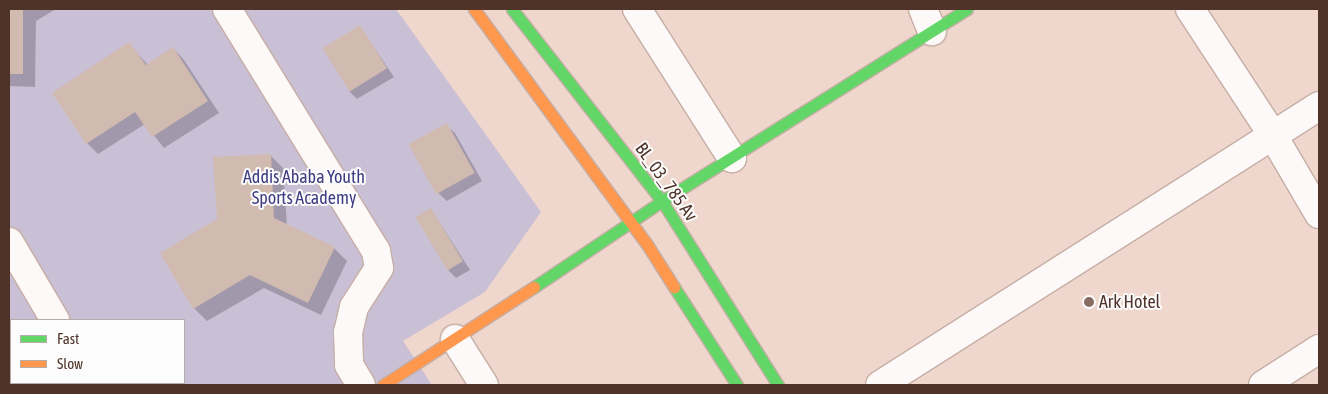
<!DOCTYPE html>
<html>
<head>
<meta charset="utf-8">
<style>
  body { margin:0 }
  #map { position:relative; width:1328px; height:394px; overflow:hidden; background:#efd7cd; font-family:"Asap Condensed",sans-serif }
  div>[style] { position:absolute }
  .green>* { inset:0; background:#cac0d6 }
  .shadow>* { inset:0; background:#0003 }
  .building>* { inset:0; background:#d1bab0; transform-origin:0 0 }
  .roads { filter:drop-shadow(1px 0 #c5aea5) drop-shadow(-1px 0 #c5aea5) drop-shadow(0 1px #c5aea5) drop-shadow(0 -1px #c5aea5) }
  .street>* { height:28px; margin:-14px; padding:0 14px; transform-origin:14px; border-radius:14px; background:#fdf9f8 }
  .fast>* { height:11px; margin:-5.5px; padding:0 5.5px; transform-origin:5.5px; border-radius:5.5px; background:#63d668 }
  .slow>* { height:11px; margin:-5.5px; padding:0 5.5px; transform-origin:5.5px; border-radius:5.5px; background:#ff974d }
  .dots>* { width:14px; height:14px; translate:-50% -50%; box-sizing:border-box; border:2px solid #fcfcfc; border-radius:50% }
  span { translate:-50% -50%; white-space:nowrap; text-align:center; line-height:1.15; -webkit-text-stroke:4px #fcfcfc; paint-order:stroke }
  .park-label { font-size:18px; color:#3f3c82 }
  .street-label { font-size:18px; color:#4f3328 }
  .poi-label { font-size:18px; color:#4f3328 }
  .left { translate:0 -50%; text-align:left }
  .frame { position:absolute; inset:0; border:10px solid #4f3328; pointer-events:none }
  .legend { position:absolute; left:10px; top:319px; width:175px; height:65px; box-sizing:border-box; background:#fcfcfc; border:1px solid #b7aca7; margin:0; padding:6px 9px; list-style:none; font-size:15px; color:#4f3328 }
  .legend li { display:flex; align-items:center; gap:10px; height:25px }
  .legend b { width:25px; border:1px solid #b7aca7 }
</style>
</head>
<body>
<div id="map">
  <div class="green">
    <div style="clip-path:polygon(evenodd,9px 9px,396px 9px,541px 212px,485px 292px,403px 341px,432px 385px,9px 385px,9px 9px,11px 320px,184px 320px,184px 383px,11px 383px,11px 320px)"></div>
  </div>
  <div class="shadow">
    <div style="clip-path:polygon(9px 9px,56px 9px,36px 21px,35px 87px,9px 86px)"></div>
    <div style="clip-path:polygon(360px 27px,394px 77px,357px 99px,349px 91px)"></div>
    <div style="clip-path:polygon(129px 44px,148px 65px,173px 48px,184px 60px,219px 113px,164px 148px,145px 124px,98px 154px,87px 143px)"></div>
    <div style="clip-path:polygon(446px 125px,455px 133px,482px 181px,447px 201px,438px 193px)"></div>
    <div style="clip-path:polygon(270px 155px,283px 168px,287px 225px,334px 248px,347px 261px,321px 315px,264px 288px,207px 321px,194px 308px,218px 220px)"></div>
    <div style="clip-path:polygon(431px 209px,470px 270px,456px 278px,448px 270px)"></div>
  </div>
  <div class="building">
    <div style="left:9px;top:9px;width:14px;height:65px"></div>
    <div style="left:360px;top:25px;width:51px;height:44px;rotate:58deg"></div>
    <div style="clip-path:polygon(129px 42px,146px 65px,173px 47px,208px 101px,152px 137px,135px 112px,86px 144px,52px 93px)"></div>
    <div style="left:447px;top:123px;width:57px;height:44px;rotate:61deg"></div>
    <div style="clip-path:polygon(271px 154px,274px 218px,335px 247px,308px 303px,250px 275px,193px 309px,160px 253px,217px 219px,213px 157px)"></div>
    <div style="left:431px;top:208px;width:62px;height:18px;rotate:59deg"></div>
  </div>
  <div class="roads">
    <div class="street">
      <div style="left:227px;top:9px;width:284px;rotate:58.4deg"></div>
      <div style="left:376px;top:251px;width:17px;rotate:80deg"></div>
      <div style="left:379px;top:268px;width:46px;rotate:122.7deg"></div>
      <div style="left:354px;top:307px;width:26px;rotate:103deg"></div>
      <div style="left:348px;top:332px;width:33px;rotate:88deg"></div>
      <div style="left:349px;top:365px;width:23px;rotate:59deg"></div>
      <div style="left:637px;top:9px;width:177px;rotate:57.5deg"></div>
      <div style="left:923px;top:9px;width:24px;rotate:68deg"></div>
      <div style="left:1190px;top:9px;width:149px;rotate:56.7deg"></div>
      <div style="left:1272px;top:134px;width:93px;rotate:59.6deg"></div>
      <div style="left:9px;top:242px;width:91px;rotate:59.5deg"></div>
      <div style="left:455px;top:339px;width:54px;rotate:57.8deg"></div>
      <div style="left:89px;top:383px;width:2px;rotate:63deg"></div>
      <div style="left:880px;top:385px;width:520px;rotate:-32.44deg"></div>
      <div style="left:1263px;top:385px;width:67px;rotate:-32.7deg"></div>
    </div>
    <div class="fast">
      <div style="left:512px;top:9px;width:244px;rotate:52deg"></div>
      <div style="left:662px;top:201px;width:218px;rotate:57.8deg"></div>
      <div style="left:534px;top:287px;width:154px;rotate:-33.9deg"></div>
      <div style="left:662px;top:201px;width:360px;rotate:-32.2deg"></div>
      <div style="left:674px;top:287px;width:117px;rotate:57.3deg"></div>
    </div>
    <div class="slow">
      <div style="left:474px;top:9px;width:294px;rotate:53.7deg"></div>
      <div style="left:648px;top:246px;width:49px;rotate:57.6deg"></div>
      <div style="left:383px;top:385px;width:180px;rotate:-33deg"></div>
    </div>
  </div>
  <div class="dots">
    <div style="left:1089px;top:302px;background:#876c62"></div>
  </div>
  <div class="park-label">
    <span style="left:304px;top:188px">Addis Ababa Youth<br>Sports Academy</span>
  </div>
  <div class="street-label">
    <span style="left:666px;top:182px;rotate:54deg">BL_03_785 Av</span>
  </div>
  <div class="poi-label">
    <span class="left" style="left:1099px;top:302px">Ark Hotel</span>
  </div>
  <div class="frame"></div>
  <ul class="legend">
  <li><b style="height:6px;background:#63d668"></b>Fast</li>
  <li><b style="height:6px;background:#ff974d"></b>Slow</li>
  </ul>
</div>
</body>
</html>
